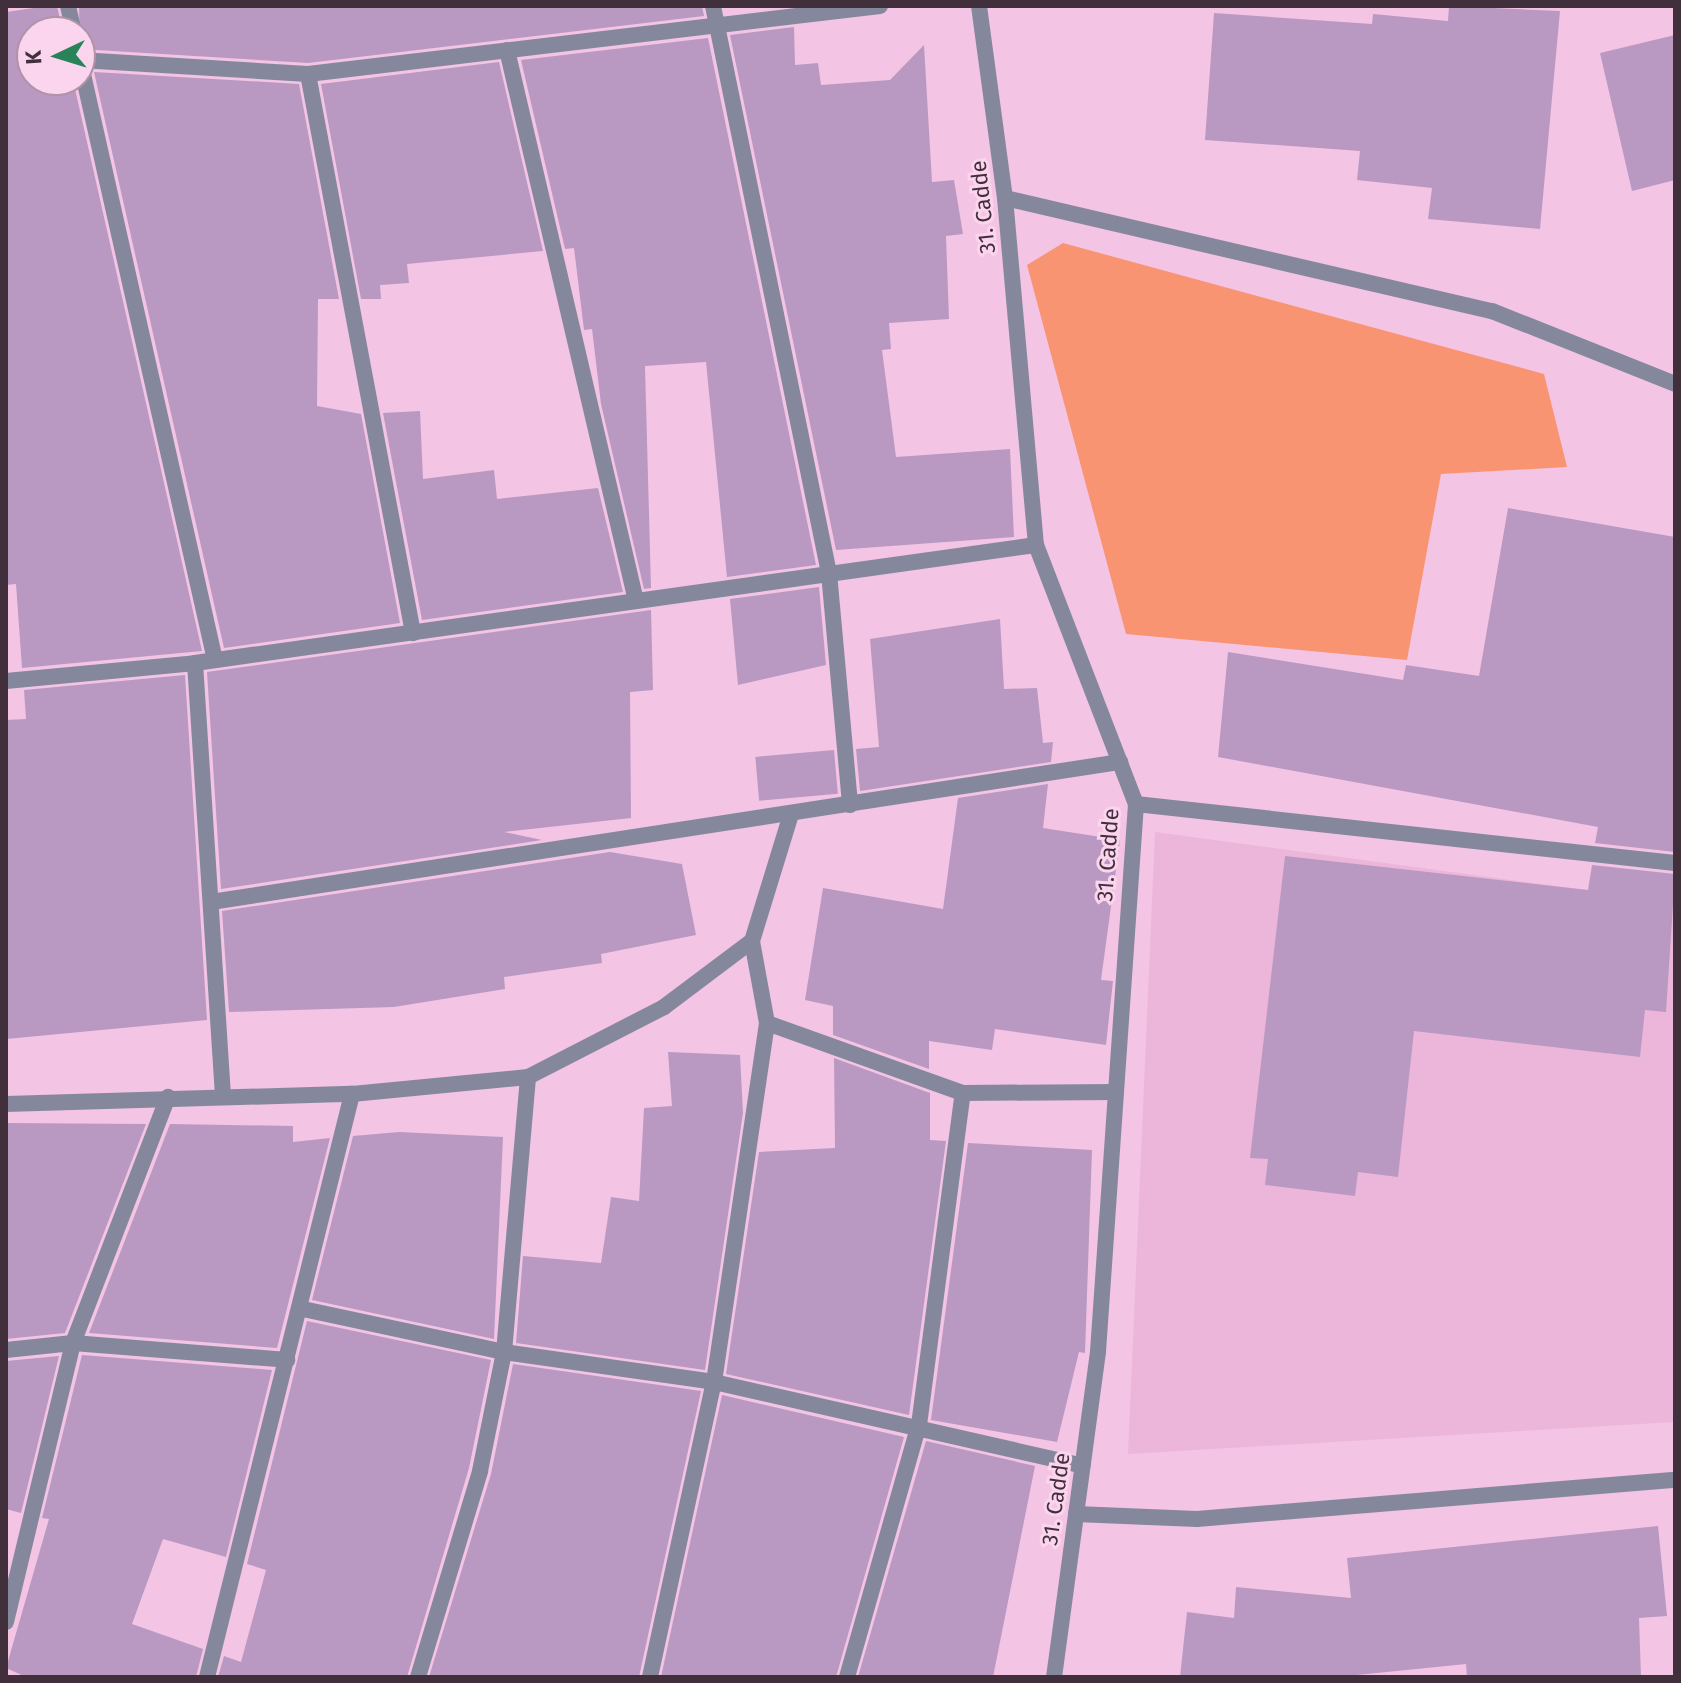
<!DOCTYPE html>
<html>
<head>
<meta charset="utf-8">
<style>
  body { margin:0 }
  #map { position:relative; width:1681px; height:1683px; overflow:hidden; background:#f4c4e4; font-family:"Fira Sans",sans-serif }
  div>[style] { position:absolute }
  .built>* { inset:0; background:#ecb6da }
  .green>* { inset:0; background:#f99473 }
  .building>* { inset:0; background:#b999c2; transform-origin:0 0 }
  .minor>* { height:16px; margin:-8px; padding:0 8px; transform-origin:8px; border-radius:8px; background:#85889d }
  .tertiary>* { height:16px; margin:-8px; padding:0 8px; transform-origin:8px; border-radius:8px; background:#85889d }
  span { translate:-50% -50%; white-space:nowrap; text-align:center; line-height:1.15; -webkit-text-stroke:6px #fbd4ee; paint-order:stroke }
  .street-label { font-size:22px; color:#422f3c }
  .frame { position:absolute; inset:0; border:8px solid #422f3c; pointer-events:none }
  .north { position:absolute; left:16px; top:16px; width:80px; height:80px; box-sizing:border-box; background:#fbd4ee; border:2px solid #b192a7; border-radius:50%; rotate:266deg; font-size:22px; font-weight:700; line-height:32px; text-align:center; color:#422f3c }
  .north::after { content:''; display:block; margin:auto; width:28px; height:36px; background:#298359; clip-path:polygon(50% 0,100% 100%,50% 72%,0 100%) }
</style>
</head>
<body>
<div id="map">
  <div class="built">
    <div style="clip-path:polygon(1155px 832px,1675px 902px,1675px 1422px,1128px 1454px)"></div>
  </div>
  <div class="green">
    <div style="clip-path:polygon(1063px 243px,1544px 374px,1567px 467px,1441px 474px,1407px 660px,1126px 634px,1027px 265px)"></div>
  </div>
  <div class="building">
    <div style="clip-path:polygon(48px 6px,57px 6px,63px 32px,32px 32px,32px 80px,73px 80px,202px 651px,22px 668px,16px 584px,6px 585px,6px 12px)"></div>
    <div style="clip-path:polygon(79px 6px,702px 6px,704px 16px,308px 63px,80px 49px)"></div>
    <div style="clip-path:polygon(1449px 6px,1560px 11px,1540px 229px,1428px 219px,1432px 188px,1357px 180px,1360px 151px,1205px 140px,1214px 13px,1372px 24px,1373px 14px,1448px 21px)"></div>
    <div style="clip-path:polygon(794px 27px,795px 65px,818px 63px,821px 85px,890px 80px,924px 45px,932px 182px,954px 180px,963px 234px,946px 236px,949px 319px,889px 323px,891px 349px,882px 350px,896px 457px,1010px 449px,1014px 537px,836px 550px,730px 35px)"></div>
    <div style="clip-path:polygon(1675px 35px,1675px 180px,1632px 191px,1600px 53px)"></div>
    <div style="clip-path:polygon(708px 38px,816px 565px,727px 577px,706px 362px,645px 366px,651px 588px,644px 589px,601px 404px,592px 329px,584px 330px,574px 248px,565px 249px,521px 60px)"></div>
    <div style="clip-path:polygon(499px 62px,543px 251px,407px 264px,409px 283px,380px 285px,381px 299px,361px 299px,321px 84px)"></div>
    <div style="clip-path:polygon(94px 72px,299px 84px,339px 299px,318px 299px,317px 406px,361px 414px,400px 623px,224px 648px)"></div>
    <div style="clip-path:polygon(420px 411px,423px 479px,494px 470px,497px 499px,598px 488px,623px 592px,422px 620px,383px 413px)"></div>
    <div style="clip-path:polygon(1508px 508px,1675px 537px,1675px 852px,1595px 843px,1598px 827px,1218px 757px,1228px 652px,1403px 680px,1406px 665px,1479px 676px)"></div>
    <div style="clip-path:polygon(819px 587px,826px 665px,738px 685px,730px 599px)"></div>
    <div style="clip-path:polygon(651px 610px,653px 690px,630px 692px,631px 818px,504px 832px,542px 840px,221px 889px,207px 672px)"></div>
    <div style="clip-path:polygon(1000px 619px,1004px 689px,1037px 688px,1043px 743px,1053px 742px,1051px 762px,860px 791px,856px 749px,879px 747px,870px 639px)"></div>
    <div style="clip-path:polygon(185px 675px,207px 1020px,6px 1039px,6px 720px,26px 719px,24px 690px)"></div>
    <div style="left:834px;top:750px;width:44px;height:79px;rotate:85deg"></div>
    <div style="clip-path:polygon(1048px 784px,1043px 828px,1120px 840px,1101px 980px,1113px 981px,1106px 1045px,995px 1029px,992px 1050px,929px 1041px,929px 1069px,833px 1035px,833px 1006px,805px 1000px,823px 888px,943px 909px,958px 798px)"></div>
    <div style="clip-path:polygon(610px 852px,682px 864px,696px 935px,601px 954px,602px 963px,504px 977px,505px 989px,394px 1007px,229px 1012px,222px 911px)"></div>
    <div style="clip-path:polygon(1285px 856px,1588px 890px,1592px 865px,1675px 874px,1666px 1012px,1645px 1010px,1640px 1057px,1414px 1031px,1398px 1177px,1358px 1172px,1355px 1196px,1265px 1185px,1268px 1159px,1250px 1158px)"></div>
    <div style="clip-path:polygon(668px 1052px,740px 1055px,743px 1113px,705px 1370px,516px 1343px,523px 1256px,601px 1263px,611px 1197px,639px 1201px,644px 1108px,672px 1106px)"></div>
    <div style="clip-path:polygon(834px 1058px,930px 1093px,930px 1140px,946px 1141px,909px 1415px,726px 1374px,759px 1152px,835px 1148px)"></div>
    <div style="clip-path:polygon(6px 1123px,146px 1124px,65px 1333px,6px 1339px)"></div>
    <div style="clip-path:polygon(170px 1124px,293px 1126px,293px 1142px,330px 1138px,277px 1348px,89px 1333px)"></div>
    <div style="clip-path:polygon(399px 1132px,503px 1137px,494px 1339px,312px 1300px,353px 1136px)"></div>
    <div style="clip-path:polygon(968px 1143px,1092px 1150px,1085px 1353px,1079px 1352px,1057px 1442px,931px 1420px)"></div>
    <div style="clip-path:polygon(307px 1321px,491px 1360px,469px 1468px,407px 1677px,218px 1677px,224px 1656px,241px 1662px,266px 1570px,247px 1564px)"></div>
    <div style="clip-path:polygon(82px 1355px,272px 1370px,226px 1557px,163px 1539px,132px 1624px,203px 1649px,196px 1677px,26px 1677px,6px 1668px,49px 1519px,42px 1518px)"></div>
    <div style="clip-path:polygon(59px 1356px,21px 1513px,6px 1509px,6px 1361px)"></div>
    <div style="clip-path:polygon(513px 1364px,701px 1391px,639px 1677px,429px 1677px,491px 1474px)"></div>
    <div style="clip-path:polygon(722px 1395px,904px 1437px,836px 1677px,661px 1677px)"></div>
    <div style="clip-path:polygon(926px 1441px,1035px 1466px,993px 1677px,858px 1677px)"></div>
    <div style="clip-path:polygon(1658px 1526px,1667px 1616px,1639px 1618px,1641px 1677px,1467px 1677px,1466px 1664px,1337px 1677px,1180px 1677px,1187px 1612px,1234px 1618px,1236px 1587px,1351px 1598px,1347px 1558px)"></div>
  </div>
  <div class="minor">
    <div style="left:68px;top:6px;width:27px;rotate:77deg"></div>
    <div style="left:713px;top:6px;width:579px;rotate:78.44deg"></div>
    <div style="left:829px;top:573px;width:233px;rotate:84.8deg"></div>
    <div style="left:507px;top:50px;width:566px;rotate:76.82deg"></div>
    <div style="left:80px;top:60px;width:228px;rotate:3.5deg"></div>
    <div style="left:308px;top:74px;width:576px;rotate:-6.78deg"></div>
    <div style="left:80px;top:61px;width:614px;rotate:77.3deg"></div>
    <div style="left:308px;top:74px;width:569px;rotate:79.36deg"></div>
    <div style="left:1005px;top:198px;width:500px;rotate:13.1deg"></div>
    <div style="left:1492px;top:311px;width:197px;rotate:21.7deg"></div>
    <div style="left:195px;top:663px;width:432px;rotate:86.3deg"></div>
    <div style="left:6px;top:681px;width:190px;rotate:-5.4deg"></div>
    <div style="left:195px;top:663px;width:849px;rotate:-7.99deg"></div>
    <div style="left:1136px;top:804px;width:542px;rotate:6.25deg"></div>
    <div style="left:211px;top:902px;width:920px;rotate:-8.76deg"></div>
    <div style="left:767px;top:1023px;width:208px;rotate:19.7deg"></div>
    <div style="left:963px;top:1093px;width:153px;rotate:-0.4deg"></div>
    <div style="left:6px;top:1104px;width:346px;rotate:-1.7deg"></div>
    <div style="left:352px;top:1094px;width:177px;rotate:-5.5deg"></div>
    <div style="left:528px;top:1077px;width:153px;rotate:-27.2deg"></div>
    <div style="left:664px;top:1007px;width:110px;rotate:-36.9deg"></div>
    <div style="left:303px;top:1309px;width:206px;rotate:12.1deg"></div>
    <div style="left:504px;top:1352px;width:212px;rotate:8.1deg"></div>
    <div style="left:714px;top:1382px;width:378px;rotate:12.8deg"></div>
    <div style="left:6px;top:1350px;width:67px;rotate:-6deg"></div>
    <div style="left:73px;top:1343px;width:215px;rotate:4.5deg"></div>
    <div style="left:1076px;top:1514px;width:121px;rotate:2.4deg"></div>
    <div style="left:1197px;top:1519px;width:480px;rotate:-4.7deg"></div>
    <div style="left:6px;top:1622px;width:287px;rotate:-76.5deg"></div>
    <div style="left:73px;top:1343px;width:264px;rotate:-68.9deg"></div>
    <div style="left:207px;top:1677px;width:601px;rotate:-76.03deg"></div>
    <div style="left:418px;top:1677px;width:215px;rotate:-73.2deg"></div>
    <div style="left:480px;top:1471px;width:121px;rotate:-78.6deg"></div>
    <div style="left:504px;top:1352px;width:276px;rotate:-85deg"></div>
    <div style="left:650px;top:1677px;width:302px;rotate:-77.8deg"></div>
    <div style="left:714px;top:1382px;width:363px;rotate:-81.6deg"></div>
    <div style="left:767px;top:1023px;width:83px;rotate:-100.4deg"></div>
    <div style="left:752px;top:941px;width:133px;rotate:-72.9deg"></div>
    <div style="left:847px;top:1677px;width:262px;rotate:-74.1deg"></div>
    <div style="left:919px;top:1425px;width:335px;rotate:-82.5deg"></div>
  </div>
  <div class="tertiary">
    <div style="left:979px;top:6px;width:194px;rotate:82.3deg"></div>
    <div style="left:1005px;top:198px;width:348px;rotate:84.9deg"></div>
    <div style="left:1036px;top:545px;width:278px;rotate:68.9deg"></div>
    <div style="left:1136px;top:804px;width:549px;rotate:93.97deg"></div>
    <div style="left:1098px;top:1352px;width:328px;rotate:97.7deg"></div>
  </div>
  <div class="street-label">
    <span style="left:983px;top:207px;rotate:-96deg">31. Cadde</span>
    <span style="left:1108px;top:855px;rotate:-86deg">31. Cadde</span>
    <span style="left:1056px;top:1499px;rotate:-82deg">31. Cadde</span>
  </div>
  <div class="frame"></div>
  <div class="north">K</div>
</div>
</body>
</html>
